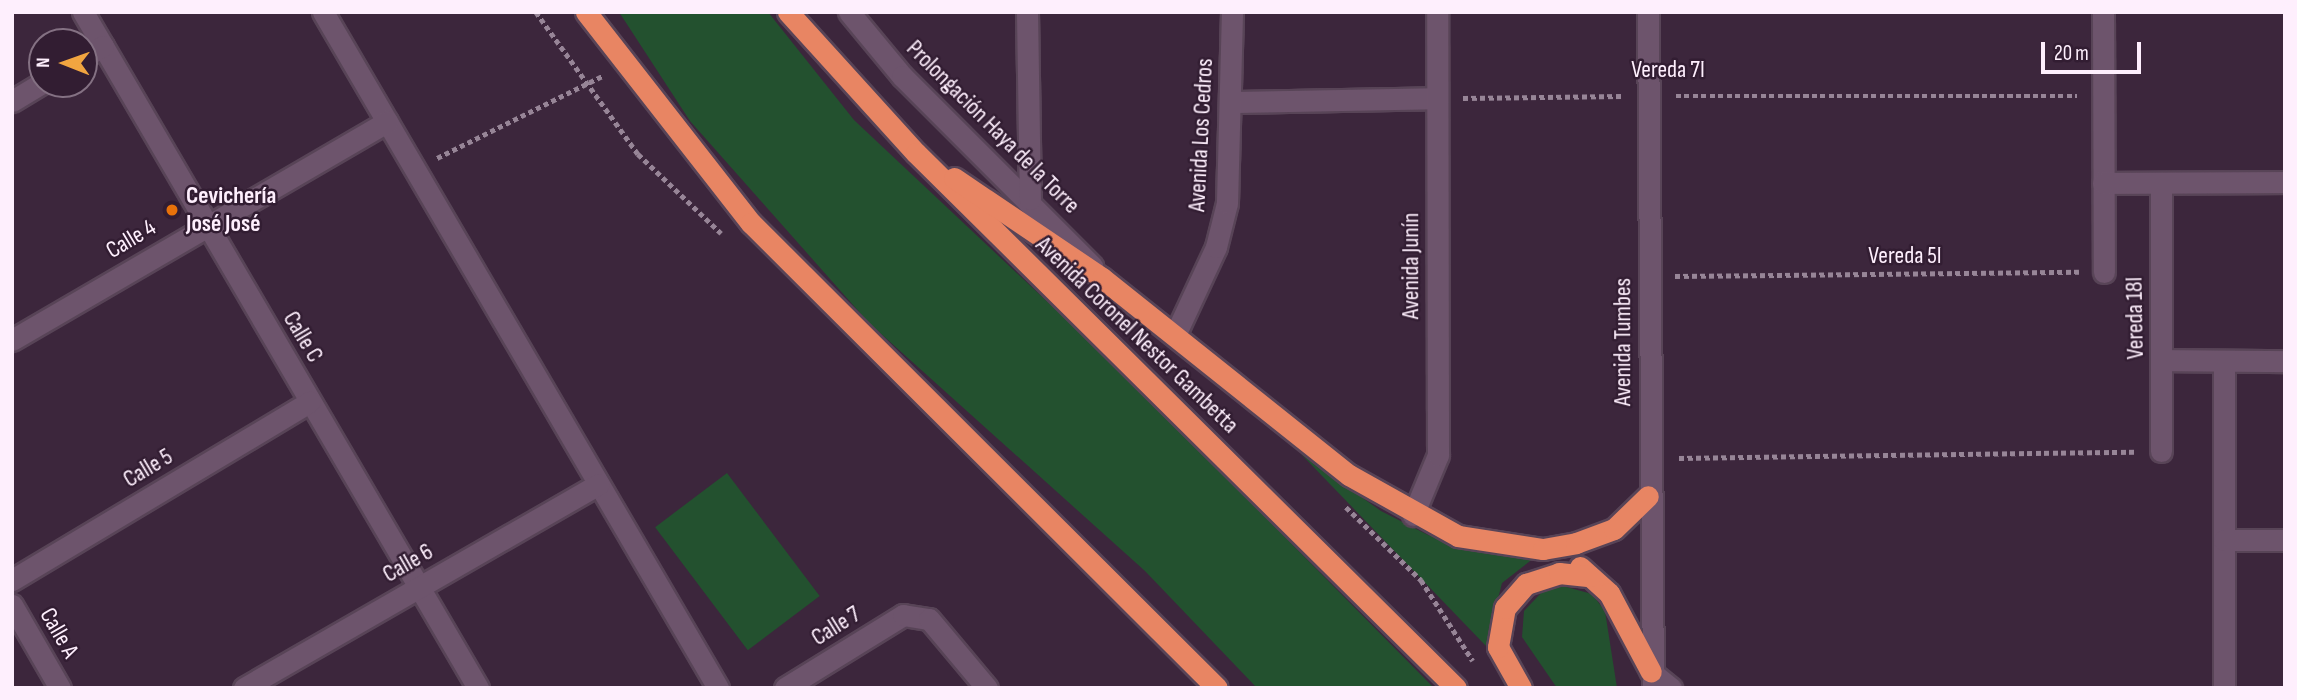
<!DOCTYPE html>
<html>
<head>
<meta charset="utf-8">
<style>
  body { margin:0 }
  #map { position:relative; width:2297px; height:700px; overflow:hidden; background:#3c263c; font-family:"Sofia Sans Condensed",sans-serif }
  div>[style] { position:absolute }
  .green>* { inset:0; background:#23512f; transform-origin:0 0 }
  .path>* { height:4.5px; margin-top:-2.25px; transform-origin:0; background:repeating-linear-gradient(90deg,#978597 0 5px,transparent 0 8.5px) }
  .roads { filter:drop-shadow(2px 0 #584457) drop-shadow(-2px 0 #584457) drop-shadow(0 2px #584457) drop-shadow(0 -2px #584457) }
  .minor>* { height:21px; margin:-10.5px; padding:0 10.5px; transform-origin:10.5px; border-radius:10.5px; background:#6d546c }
  .highway>* { height:21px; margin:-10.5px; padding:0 10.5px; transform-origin:10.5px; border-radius:10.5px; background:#e88563 }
  .dots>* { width:19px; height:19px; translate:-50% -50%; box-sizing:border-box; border:4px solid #321d32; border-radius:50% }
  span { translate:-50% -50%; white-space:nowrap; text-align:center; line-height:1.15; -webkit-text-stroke:5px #321d32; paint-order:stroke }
  .street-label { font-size:24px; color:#feeffd }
  .poi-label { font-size:24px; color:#feeffd; font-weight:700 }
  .left { translate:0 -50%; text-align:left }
  .frame { position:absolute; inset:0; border:14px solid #feeffd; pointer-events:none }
  .north { position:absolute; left:28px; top:28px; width:70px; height:70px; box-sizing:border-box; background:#321d32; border:2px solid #847183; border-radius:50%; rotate:271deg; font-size:19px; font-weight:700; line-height:28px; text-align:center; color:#feeffd }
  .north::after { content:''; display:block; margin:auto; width:24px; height:32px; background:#f1a540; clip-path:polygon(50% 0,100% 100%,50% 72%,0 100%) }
  .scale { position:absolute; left:2041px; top:42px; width:100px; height:32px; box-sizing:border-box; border:4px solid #feeffd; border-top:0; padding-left:9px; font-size:21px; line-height:24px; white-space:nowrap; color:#feeffd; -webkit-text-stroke:5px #321d32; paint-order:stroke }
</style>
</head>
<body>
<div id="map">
  <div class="green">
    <div style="clip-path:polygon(619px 12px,768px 12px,854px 120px,1121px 371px,1434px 688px,1257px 688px,1145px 571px,869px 323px,690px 121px)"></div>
    <div style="clip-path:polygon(1301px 454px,1381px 511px,1428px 535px,1534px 558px,1502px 583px,1486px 646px)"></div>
    <div style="left:727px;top:473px;width:154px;height:90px;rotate:53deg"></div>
    <div style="clip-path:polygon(1563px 586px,1592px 594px,1605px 611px,1617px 688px,1557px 688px,1522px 637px,1524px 611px,1542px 592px)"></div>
  </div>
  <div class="path">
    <div style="left:536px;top:12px;width:175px;rotate:54.3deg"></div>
    <div style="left:638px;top:154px;width:115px;rotate:43.6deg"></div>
    <div style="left:1676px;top:96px;width:401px"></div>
    <div style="left:1463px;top:98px;width:159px;rotate:-0.7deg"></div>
    <div style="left:437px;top:158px;width:184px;rotate:-26.4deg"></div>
    <div style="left:1675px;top:276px;width:404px;rotate:-0.6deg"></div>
    <div style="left:1679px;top:458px;width:456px;rotate:-0.8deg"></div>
    <div style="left:1346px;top:507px;width:105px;rotate:44.2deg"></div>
    <div style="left:1421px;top:580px;width:96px;rotate:57.3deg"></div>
  </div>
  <div class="roads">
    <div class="minor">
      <div style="left:83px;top:12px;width:783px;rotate:59.7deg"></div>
      <div style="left:323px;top:12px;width:783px;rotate:59.7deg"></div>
      <div style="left:849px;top:12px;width:83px;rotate:50.4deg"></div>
      <div style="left:902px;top:76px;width:269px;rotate:45deg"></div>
      <div style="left:1027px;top:12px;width:187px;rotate:89.1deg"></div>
      <div style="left:1648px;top:12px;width:676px;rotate:89.58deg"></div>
      <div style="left:2103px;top:12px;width:260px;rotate:89.8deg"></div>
      <div style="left:84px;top:57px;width:22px;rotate:-30deg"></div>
      <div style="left:12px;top:101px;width:35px;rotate:-31deg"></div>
      <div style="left:1233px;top:102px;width:204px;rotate:-1.1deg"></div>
      <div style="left:2103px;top:183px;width:182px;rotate:-0.3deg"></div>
      <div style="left:1175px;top:335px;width:97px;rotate:-65deg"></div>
      <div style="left:1216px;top:247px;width:45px;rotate:-76deg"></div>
      <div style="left:1227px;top:203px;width:191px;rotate:-88.5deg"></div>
      <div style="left:12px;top:340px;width:434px;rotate:-30.2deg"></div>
      <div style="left:2162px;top:360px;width:123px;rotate:0.5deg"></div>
      <div style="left:2224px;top:361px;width:327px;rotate:90deg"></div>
      <div style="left:2161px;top:451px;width:267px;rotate:-90deg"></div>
      <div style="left:1413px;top:515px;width:65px;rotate:-67.4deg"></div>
      <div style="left:1438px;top:455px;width:443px;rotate:-90.1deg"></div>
      <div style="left:2224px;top:540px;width:61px"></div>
      <div style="left:12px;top:580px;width:347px;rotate:-30.9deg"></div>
      <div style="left:12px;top:605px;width:96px;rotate:60deg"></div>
      <div style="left:1651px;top:672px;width:26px;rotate:39deg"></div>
      <div style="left:244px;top:688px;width:409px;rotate:-29.9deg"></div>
      <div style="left:785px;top:688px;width:139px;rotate:-31.7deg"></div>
      <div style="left:903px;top:615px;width:26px;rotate:9deg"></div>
      <div style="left:929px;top:619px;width:90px;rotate:50deg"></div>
    </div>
    <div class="highway">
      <div style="left:586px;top:12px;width:268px;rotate:52deg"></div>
      <div style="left:751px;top:223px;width:658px;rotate:44.94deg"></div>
      <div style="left:788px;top:12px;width:190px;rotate:47.8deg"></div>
      <div style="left:916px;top:153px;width:760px;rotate:44.73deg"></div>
      <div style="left:954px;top:178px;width:179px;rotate:34deg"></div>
      <div style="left:1102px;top:278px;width:316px;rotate:38.6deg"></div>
      <div style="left:1349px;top:475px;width:125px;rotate:29.2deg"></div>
      <div style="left:1458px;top:536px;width:86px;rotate:8.7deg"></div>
      <div style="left:1543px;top:549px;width:34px;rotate:-10deg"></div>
      <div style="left:1576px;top:543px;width:40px;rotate:-20.2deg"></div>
      <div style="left:1614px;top:529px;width:47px;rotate:-44.1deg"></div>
      <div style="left:1580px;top:567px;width:39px;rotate:42deg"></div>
      <div style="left:1609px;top:593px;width:89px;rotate:62deg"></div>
      <div style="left:1521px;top:688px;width:47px;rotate:-119.3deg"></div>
      <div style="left:1498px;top:647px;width:40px;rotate:-80deg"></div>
      <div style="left:1505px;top:608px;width:32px;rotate:-49deg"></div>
      <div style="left:1526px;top:584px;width:35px;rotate:-18deg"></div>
      <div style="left:1559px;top:573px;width:31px;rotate:6deg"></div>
    </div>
  </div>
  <div class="dots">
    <div style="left:172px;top:210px;background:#e8710a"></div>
  </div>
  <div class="street-label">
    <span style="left:1668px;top:70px">Vereda 7I</span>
    <span style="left:993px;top:127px;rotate:45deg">Prolongación Haya de la Torre</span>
    <span style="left:1201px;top:135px;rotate:-87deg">Avenida Los Cedros</span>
    <span style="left:131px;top:239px;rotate:-31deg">Calle 4</span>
    <span style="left:1905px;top:256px">Vereda 5I</span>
    <span style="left:1411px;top:266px;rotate:-90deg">Avenida Junín</span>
    <span style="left:2135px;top:318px;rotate:-91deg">Vereda 18I</span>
    <span style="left:1137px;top:335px;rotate:44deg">Avenida Coronel Nestor Gambetta</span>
    <span style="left:303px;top:337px;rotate:59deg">Calle C</span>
    <span style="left:1623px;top:342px;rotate:-90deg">Avenida Tumbes</span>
    <span style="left:148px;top:468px;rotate:-31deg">Calle 5</span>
    <span style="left:408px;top:563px;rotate:-30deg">Calle 6</span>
    <span style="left:836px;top:626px;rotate:-32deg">Calle 7</span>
    <span style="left:59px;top:633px;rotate:60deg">Calle A</span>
  </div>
  <div class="poi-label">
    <span class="left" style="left:186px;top:210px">Cevichería<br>José José</span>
  </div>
  <div class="frame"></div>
  <div class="north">N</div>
  <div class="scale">20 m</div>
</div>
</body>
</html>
